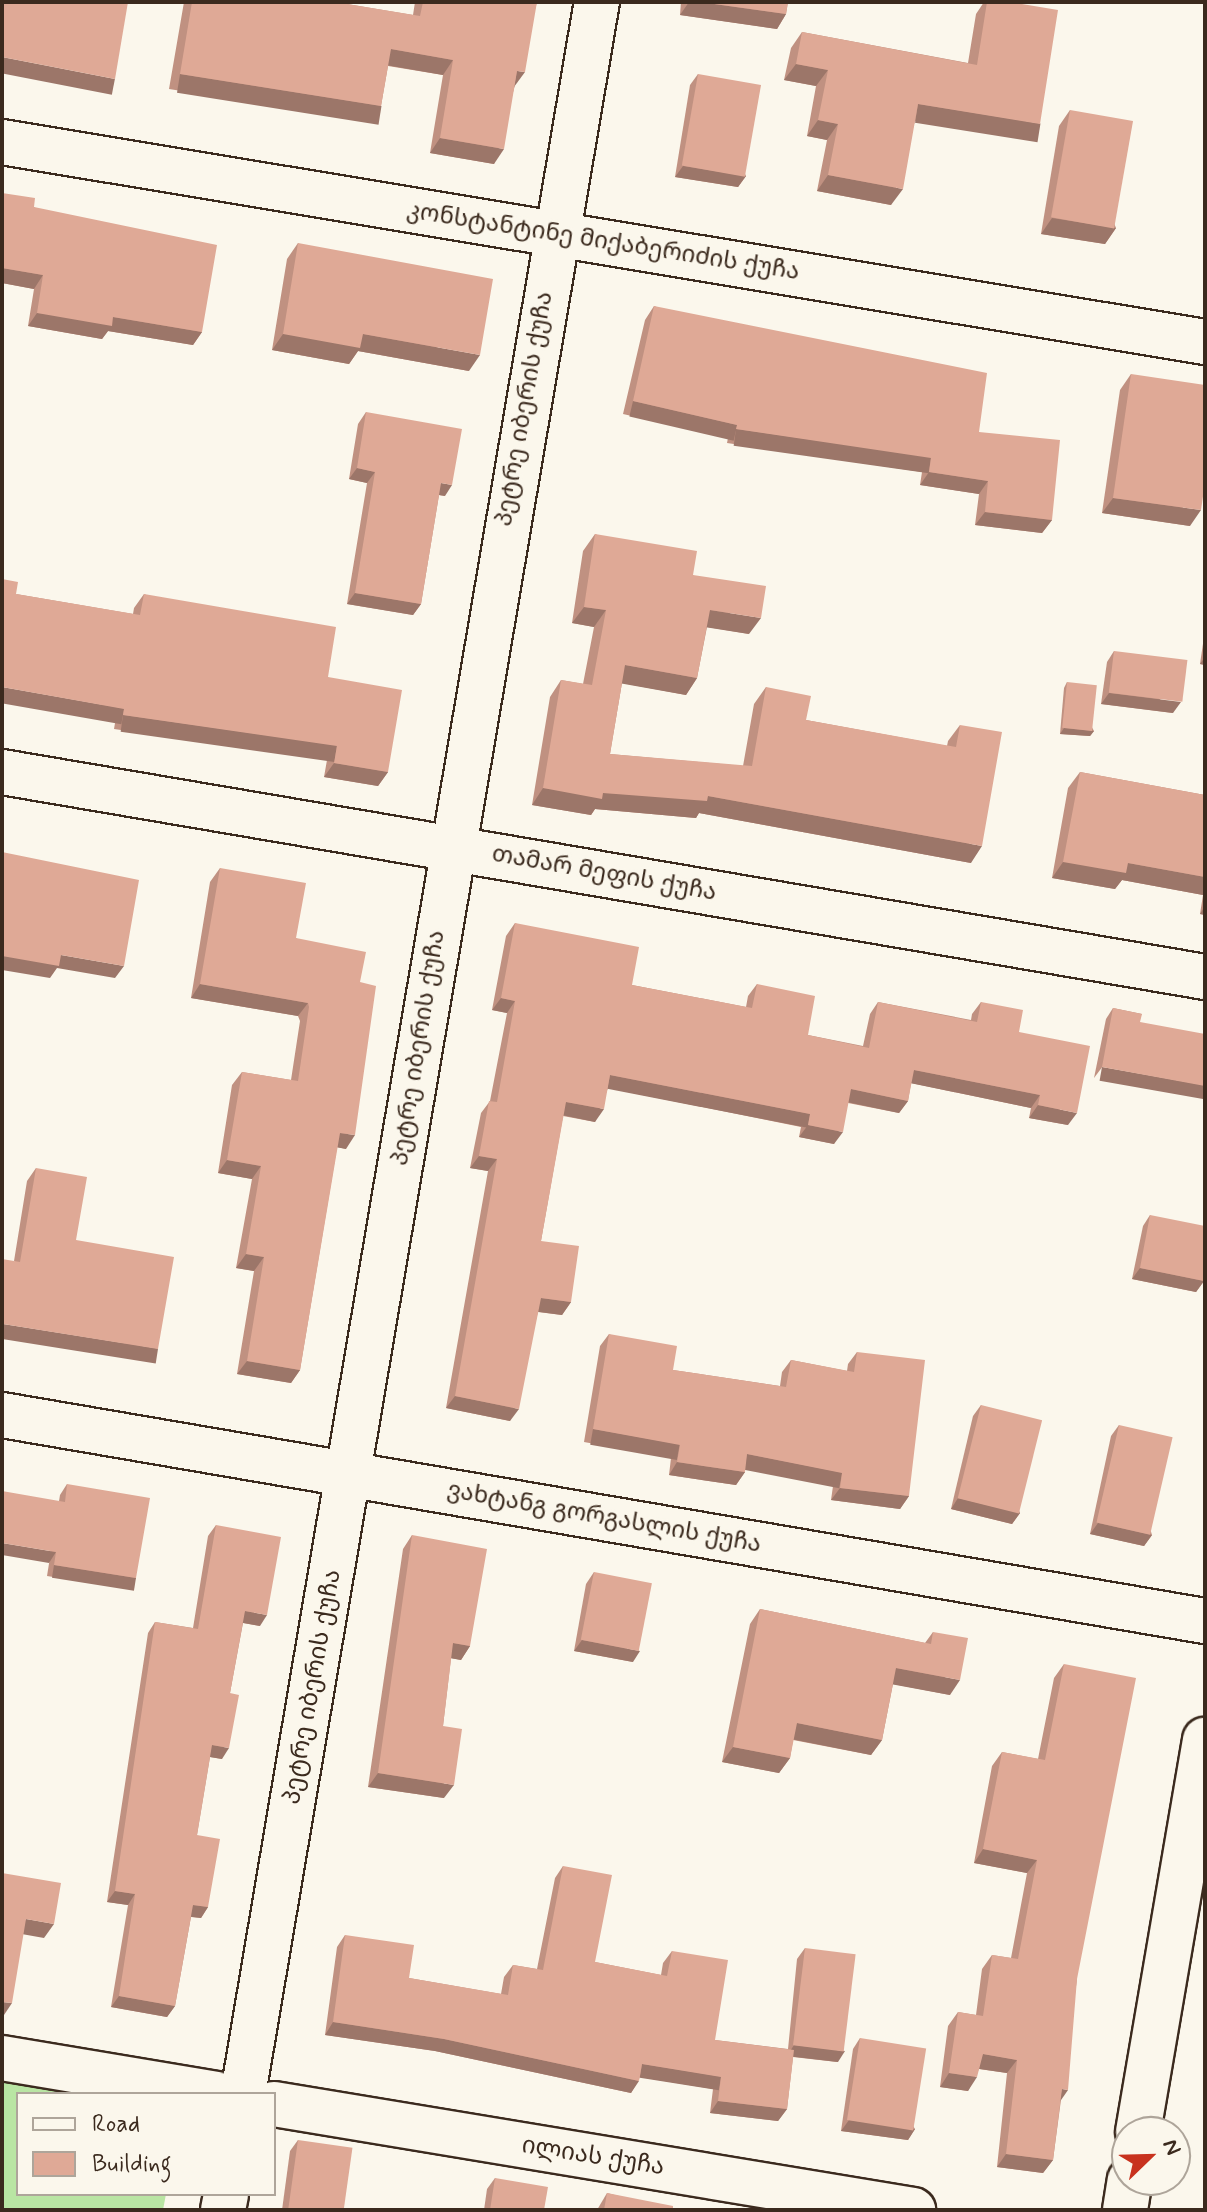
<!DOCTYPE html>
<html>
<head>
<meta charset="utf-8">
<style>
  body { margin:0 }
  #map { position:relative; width:1207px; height:2212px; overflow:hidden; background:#fbf7ec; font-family:Mynerve,"Noto Sans Georgian",sans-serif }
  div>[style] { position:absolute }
  .green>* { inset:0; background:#b9e5a3 }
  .roads { filter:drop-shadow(2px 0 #3b2a1e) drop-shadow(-2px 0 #3b2a1e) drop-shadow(0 2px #3b2a1e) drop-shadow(0 -2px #3b2a1e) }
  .minor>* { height:44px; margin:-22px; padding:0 22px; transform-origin:22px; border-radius:22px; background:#fbf7ec }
  .wall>* { inset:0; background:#c09181 }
  .shaded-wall>* { inset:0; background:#9c7669; transform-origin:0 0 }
  .building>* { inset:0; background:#dfa996; transform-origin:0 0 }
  span { translate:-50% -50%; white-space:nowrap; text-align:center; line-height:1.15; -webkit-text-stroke:6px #fbf7ec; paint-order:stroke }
  .street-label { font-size:24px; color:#3b2a1e }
  .frame { position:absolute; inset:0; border:4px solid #3b2a1e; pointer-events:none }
  .legend { position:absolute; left:16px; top:2092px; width:260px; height:104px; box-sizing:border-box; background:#fbf7ec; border:2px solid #aea59a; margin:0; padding:10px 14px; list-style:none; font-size:24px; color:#3b2a1e }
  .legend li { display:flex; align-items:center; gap:16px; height:40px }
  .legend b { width:40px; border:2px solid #aea59a }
  .north { position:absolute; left:1111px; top:2116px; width:80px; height:80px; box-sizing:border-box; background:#fbf7ec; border:2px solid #aea59a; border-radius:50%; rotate:67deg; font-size:22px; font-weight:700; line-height:32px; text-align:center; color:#3b2a1e }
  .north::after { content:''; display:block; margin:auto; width:28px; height:36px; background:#c8321e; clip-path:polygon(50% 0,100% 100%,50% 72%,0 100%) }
</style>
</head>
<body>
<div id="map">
  <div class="green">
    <div style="clip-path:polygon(2px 2079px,90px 2094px,18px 2094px,18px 2194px,166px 2194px,163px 2210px,2px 2210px)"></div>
  </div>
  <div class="roads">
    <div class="minor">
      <div style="left:2px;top:142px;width:1220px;rotate:9.44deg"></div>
      <div style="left:2px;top:772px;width:1220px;rotate:9.67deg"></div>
      <div style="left:2px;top:1415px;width:1221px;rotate:9.72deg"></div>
      <div style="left:2px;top:2058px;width:217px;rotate:9.5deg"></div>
      <div style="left:243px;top:2094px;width:2122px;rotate:-80.4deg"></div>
      <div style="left:274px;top:2104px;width:648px;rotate:9.42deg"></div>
      <div style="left:1138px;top:2132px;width:398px;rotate:-80.3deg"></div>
      <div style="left:223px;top:2210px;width:16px;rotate:-79deg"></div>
      <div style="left:1125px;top:2210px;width:30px;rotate:-81deg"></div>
    </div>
  </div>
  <div class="wall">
    <div style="clip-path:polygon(184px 2px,335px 2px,413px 15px,415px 2px,537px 2px,494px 164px,430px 153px,443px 75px,388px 66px,381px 106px,371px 121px,169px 89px)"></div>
    <div style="clip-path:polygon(681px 2px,788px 2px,786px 14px,777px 29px,680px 15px)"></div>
    <div style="clip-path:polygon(984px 2px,1010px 2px,1029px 140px,915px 121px,891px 205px,817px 191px,827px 140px,807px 136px,816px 86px,784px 80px,791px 48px,802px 32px,968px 63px,976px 14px)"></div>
    <div style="clip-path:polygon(698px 74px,746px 176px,738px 187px,675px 177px,690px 85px)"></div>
    <div style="clip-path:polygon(1070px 110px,1116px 228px,1105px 244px,1041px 234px,1059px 126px)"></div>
    <div style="clip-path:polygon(2px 193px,34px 207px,202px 332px,193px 345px,108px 331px,102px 339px,28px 326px,34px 289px,2px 283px)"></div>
    <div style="clip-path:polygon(298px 243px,469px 371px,358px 351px,349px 364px,272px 350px,287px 259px)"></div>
    <div style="clip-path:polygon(654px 306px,979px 432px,1052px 520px,1042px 533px,975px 525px,979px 494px,920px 485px,922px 472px,727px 443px,728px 438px,623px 414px,645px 320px)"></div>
    <div style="clip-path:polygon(1131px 374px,1190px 526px,1102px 513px,1120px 390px)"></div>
    <div style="clip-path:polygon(366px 412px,445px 496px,439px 495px,421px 604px,413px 615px,347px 604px,367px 483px,349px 479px,358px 424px)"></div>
    <div style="clip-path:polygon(595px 534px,693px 575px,749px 634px,707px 627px,697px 678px,686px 695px,622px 683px,610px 754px,743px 766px,754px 704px,766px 687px,806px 720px,947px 746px,948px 741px,960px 725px,971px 863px,699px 813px,696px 818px,595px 809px,591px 815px,532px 805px,550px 697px,561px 680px,583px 684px,594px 627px,572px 623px,583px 551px)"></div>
    <div style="clip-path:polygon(16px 594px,133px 614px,134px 608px,144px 594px,328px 677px,388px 772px,378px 786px,324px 777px,327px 760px,114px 729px,115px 723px)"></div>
    <div style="clip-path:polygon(1205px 630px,1205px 665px,1200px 664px)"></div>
    <div style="clip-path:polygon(1114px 651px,1173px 713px,1101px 704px,1107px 662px)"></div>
    <div style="clip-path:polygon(1067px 682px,1094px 731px,1090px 736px,1060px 734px,1064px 688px)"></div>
    <div style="clip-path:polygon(1080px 772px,1205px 795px,1205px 915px,1200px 914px,1203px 895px,1122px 880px,1115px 889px,1052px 878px,1068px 788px)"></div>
    <div style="clip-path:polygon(220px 868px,296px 938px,360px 982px,346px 1149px,337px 1147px,300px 1370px,291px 1383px,237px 1374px,254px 1271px,236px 1268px,252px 1179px,218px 1173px,232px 1085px,242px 1072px,291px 1080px,300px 1021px,298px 1016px,191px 998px,210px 882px)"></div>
    <div style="clip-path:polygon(515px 923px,632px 985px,746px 1007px,748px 996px,757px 984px,808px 1035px,863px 1046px,870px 1014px,878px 1002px,971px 1020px,972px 1014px,981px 1002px,1019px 1032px,1068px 1125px,1029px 1118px,1031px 1108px,911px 1083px,908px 1101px,899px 1113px,848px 1103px,834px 1144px,799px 1137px,801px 1127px,608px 1088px,595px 1122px,563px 1116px,541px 1241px,571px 1302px,562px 1315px,538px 1312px,510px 1421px,446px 1408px,488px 1171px,470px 1168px,481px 1113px,490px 1101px,507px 1013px,492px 1010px,506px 936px)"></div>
    <div style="clip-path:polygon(1113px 1008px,1142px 1014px,1094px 1078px,1106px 1019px)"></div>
    <div style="clip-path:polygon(36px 1168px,76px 1240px,149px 1362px,14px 1261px,27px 1181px)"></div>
    <div style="clip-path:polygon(1150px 1215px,1204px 1281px,1196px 1292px,1132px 1279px,1143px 1226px)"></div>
    <div style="clip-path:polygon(609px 1334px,673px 1370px,780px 1386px,782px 1372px,791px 1360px,847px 1371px,848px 1364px,857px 1352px,909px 1496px,900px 1509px,831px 1500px,833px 1486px,745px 1468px,745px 1472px,736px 1485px,669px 1475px,671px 1458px,584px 1442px,600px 1346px)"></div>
    <div style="clip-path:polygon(981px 1405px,1020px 1513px,1012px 1524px,951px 1509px,973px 1416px)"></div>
    <div style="clip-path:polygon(1119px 1425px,1152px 1535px,1144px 1546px,1090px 1534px,1111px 1436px)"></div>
    <div style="clip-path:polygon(67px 1484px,136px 1578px,129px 1589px,47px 1576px,60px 1495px)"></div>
    <div style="clip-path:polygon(216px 1525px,260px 1626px,243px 1623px,230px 1693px,222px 1759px,210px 1757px,197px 1835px,208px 1907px,201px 1918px,191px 1917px,175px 2006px,167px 2017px,111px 2007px,128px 1905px,107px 1902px,148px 1633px,155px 1622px,193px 1628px,208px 1536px)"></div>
    <div style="clip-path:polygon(412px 1535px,470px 1646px,461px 1660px,451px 1658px,443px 1726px,444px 1798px,368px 1787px,403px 1549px)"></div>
    <div style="clip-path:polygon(594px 1572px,633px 1662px,574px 1651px,586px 1584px)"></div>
    <div style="clip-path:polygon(760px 1609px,925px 1643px,933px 1632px,950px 1695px,893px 1684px,882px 1740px,871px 1755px,793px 1740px,790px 1758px,779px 1773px,722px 1762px,750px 1624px)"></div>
    <div style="clip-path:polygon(1064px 1664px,1077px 1979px,1053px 2160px,1043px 2173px,997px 2167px,1007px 2073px,979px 2069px,968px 2091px,940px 2087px,948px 2026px,958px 2012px,976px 2015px,982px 1969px,992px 1955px,1011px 1958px,1027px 1873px,974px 1863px,992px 1766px,1002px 1752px,1038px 1759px,1054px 1678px)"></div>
    <div style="clip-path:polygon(563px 1866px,595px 1962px,661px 1975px,663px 1963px,672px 1951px,715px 2040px,788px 2049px,797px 1959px,805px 1948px,838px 2062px,793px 2057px,787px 2109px,778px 2121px,710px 2113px,713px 2089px,640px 2077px,631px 2093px,435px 2051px,325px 2035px,337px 1947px,345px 1935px,409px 1978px,501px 1994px,504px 1977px,513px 1965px,537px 1969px,555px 1878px)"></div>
    <div style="clip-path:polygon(860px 2038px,915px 2129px,908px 2140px,841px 2131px,853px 2049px)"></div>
    <div style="clip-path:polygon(298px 2140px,342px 2210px,282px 2210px,290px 2151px)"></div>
    <div style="clip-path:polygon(495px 2178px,544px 2210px,484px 2210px,487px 2189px)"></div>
    <div style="clip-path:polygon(607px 2193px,673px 2210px,597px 2210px)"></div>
  </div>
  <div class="shaded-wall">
    <div style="clip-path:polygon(689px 2px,700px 2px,786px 14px,777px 29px,680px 15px)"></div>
    <div style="clip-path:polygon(391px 49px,453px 60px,443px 75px,380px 64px)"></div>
    <div style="left:2px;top:57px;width:115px;height:16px;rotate:11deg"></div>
    <div style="clip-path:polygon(796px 64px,828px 70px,816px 86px,784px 80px)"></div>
    <div style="clip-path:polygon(517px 71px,525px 72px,514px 87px)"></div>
    <div style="left:180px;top:74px;width:204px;height:19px;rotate:9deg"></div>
    <div style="left:918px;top:104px;width:124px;height:19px;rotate:9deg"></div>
    <div style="clip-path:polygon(818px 120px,838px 124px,827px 140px,807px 136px)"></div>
    <div style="clip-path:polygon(440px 138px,504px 149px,494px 164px,430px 153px)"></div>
    <div style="clip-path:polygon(683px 166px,746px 176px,738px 187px,675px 177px)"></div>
    <div style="clip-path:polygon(828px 175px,903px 189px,891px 205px,817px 191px)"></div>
    <div style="clip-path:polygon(1052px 218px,1116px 228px,1105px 244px,1041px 234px)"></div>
    <div style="clip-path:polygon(2px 268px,43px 275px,34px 289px,2px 283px)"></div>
    <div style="clip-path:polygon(37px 313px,113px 317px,202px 332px,193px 345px,108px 331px,102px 339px,28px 326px)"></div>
    <div style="clip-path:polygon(283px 334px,363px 334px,480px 355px,469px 371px,358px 351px,349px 364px,272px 350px)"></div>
    <div style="left:633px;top:401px;width:107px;height:16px;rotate:13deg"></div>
    <div style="left:736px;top:429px;width:197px;height:17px;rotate:8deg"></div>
    <div style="clip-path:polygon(357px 468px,375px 472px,367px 483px,349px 479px)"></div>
    <div style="clip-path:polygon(929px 472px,988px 481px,979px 494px,920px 485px)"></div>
    <div style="clip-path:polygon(441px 483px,452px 485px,445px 496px,433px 494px)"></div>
    <div style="clip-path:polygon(1113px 498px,1201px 510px,1190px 526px,1102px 513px)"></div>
    <div style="clip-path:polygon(985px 512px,1052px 520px,1042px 533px,975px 525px)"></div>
    <div style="clip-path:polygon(355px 593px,421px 604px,413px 615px,347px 604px)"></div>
    <div style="clip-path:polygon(584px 607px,606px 610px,594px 627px,572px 623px)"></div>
    <div style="clip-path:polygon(710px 610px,761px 618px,749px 634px,698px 626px)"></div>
    <div style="clip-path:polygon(1205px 657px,1205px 665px,1200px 664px)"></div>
    <div style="clip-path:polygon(625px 665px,697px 678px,686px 695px,613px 682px)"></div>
    <div style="left:2px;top:687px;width:124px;height:16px;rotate:10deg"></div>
    <div style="clip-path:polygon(1109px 693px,1181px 702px,1173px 713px,1101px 704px)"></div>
    <div style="left:123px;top:715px;width:216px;height:17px;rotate:8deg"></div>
    <div style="clip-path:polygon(1064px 728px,1094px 731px,1090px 736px,1060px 734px)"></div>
    <div style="clip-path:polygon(334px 763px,388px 772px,378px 786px,324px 777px)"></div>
    <div style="clip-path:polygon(543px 788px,603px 793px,708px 796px,982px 846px,971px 863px,699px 813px,696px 818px,595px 809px,591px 815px,532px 805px)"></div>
    <div style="clip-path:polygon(1063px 862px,1128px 863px,1205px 877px,1205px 891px,1203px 895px,1122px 880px,1115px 889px,1052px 878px)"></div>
    <div style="clip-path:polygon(1205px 906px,1205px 915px,1200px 914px)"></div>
    <div style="clip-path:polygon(61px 955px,124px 966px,115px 978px,57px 968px,50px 978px,2px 970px,2px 956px)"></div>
    <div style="clip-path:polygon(200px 984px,308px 1003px,298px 1016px,191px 998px)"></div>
    <div style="clip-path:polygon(501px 998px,515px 1001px,507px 1013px,492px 1010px)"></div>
    <div style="left:1102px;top:1067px;width:105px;height:14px;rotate:10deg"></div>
    <div style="clip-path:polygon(914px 1070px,1040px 1095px,1031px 1108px,905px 1082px)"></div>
    <div style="left:610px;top:1075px;width:204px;height:14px;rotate:11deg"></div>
    <div style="clip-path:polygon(851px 1089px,908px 1101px,899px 1113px,842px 1101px)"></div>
    <div style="clip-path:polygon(566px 1102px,604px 1109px,595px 1122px,557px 1114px)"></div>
    <div style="clip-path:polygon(1038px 1105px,1077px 1113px,1068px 1125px,1029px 1118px)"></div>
    <div style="clip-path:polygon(808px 1125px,843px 1132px,834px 1144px,799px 1137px)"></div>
    <div style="clip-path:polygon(340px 1133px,355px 1135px,346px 1149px,330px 1146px)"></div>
    <div style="clip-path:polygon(479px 1156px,497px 1159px,488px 1171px,470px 1168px)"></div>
    <div style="clip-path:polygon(227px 1160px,261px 1166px,252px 1179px,218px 1173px)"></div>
    <div style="clip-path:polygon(246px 1254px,264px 1257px,254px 1271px,236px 1268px)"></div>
    <div style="clip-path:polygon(1140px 1268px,1204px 1281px,1196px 1292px,1132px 1279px)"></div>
    <div style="clip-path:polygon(541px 1298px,571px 1302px,562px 1315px,532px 1311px)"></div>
    <div style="left:3px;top:1324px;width:157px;height:15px;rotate:9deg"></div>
    <div style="clip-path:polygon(247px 1361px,300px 1370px,291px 1383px,237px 1374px)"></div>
    <div style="clip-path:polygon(455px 1396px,519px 1409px,510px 1421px,446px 1408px)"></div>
    <div style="left:593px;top:1429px;width:88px;height:16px;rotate:10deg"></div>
    <div style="left:747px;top:1454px;width:97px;height:16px;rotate:11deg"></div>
    <div style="clip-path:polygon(677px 1462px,745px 1472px,736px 1485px,669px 1475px)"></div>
    <div style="clip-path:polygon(840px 1488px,909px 1496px,900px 1509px,831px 1500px)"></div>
    <div style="clip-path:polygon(958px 1498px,1020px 1513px,1012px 1524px,951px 1509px)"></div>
    <div style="clip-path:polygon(1098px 1523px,1152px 1535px,1144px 1546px,1090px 1534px)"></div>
    <div style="clip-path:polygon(2px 1543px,56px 1552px,49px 1563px,2px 1555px)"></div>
    <div style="left:54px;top:1565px;width:83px;height:13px;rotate:9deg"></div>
    <div style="clip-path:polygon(245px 1611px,267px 1615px,260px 1626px,238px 1622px)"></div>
    <div style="clip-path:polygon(582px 1640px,640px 1651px,633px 1662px,574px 1651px)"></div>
    <div style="clip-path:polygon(453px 1643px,470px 1646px,461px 1660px,444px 1657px)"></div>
    <div style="clip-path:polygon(896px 1668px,960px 1680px,950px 1695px,885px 1683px)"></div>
    <div style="clip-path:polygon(797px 1723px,882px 1740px,871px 1755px,786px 1738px)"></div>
    <div style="clip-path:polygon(212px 1745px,229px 1748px,222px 1759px,204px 1756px)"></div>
    <div style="clip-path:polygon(733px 1747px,790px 1758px,779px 1773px,722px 1762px)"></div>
    <div style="clip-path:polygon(378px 1773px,454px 1785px,444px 1798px,368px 1787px)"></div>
    <div style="clip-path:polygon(983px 1849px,1037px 1860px,1027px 1873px,974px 1863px)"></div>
    <div style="clip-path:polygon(115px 1891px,135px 1894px,128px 1905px,107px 1902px)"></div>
    <div style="clip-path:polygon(193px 1905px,208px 1907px,201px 1918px,185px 1916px)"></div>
    <div style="clip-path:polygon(26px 1919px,54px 1924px,44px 1938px,16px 1933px)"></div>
    <div style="clip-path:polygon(119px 1996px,175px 2006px,167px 2017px,111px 2007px)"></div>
    <div style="clip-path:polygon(2px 2002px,12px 2003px,2px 2018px)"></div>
    <div style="clip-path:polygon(333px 2022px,444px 2039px,639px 2081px,631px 2093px,435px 2051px,325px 2035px)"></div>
    <div style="clip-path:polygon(794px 2045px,845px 2051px,838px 2062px,787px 2056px)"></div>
    <div style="clip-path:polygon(983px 2054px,1017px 2060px,1007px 2073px,973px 2068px)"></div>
    <div style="left:642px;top:2064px;width:80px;height:14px;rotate:9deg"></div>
    <div style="clip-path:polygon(949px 2073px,977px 2077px,968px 2091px,940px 2087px)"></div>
    <div style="clip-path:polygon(1062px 2089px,1068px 2090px,1059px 2103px)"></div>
    <div style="clip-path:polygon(718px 2101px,787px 2109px,778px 2121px,710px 2113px)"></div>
    <div style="clip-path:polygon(849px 2120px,915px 2129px,908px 2140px,841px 2131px)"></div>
    <div style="clip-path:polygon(1006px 2154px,1053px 2160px,1043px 2173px,997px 2167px)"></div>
  </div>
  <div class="building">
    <div style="clip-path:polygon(2px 2px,128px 2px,115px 79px,2px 57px)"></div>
    <div style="clip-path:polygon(192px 2px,335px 2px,420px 16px,423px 2px,537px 2px,525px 72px,517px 71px,504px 149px,440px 138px,453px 60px,391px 49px,381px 106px,180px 74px)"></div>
    <div style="clip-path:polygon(700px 2px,788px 2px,786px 14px)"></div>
    <div style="clip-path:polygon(987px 2px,1010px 2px,1058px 10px,1040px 124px,918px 104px,903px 189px,828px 175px,838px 124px,818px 120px,828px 70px,796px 64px,802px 32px,977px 65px)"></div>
    <div style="left:698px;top:74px;width:64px;height:93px;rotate:10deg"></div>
    <div style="left:1070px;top:110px;width:64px;height:109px;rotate:10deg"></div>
    <div style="clip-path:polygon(2px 193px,35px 198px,34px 207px,217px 245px,202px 332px,113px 317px,112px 326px,37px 313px,43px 275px,2px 268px)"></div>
    <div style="clip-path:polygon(298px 243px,493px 279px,480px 355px,363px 334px,360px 348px,283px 334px)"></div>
    <div style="clip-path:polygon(654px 306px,987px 373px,979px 432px,1060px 440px,1052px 520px,985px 512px,988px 481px,929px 472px,931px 458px,736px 429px,737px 425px,633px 401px)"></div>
    <div style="clip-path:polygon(1131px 374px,1205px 385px,1205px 483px,1201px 510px,1113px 498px)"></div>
    <div style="clip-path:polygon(366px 412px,462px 429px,452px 485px,441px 483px,421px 604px,355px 593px,375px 472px,357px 468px)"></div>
    <div style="clip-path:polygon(595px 534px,697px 551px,693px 575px,766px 586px,761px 618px,710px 610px,697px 678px,625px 665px,610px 754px,752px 766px,766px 687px,811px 696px,806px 720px,956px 747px,960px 725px,1002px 732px,982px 846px,708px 796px,707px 801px,603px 793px,602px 799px,543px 788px,561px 680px,592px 685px,606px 610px,584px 607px)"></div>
    <div style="clip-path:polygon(2px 579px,18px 582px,16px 594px,140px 615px,144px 594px,336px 627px,328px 677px,402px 690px,388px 772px,334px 763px,337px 746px,123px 715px,124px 709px,2px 687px)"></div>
    <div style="left:1114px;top:651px;width:74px;height:42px;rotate:7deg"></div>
    <div style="left:1067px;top:682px;width:30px;height:46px;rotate:6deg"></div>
    <div style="clip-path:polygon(1080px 772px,1205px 795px,1205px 877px,1128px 863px,1126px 873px,1063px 862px)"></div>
    <div style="clip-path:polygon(2px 852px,139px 880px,124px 966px,61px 955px,59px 966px,2px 956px)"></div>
    <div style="clip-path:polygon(220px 868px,306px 883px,296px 938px,366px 952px,360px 982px,376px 986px,355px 1135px,340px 1133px,300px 1370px,247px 1361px,264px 1257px,246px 1254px,261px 1166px,227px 1160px,242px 1072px,298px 1081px,309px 1007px,308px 1003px,200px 984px)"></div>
    <div style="clip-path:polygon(515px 923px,639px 947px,632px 985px,752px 1008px,757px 984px,815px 996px,808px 1035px,869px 1048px,878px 1002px,977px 1022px,981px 1002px,1023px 1010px,1019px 1032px,1090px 1046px,1077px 1113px,1038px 1105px,1040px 1095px,914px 1070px,908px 1101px,851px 1089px,843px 1132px,808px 1125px,810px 1114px,610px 1075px,604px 1109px,566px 1102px,541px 1241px,579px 1246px,571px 1302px,541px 1298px,519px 1409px,455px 1396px,497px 1159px,479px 1156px,489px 1101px,497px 1102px,515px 1001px,501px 998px)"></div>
    <div style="clip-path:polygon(1113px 1008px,1142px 1014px,1140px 1022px,1205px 1034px,1205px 1086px,1102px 1067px)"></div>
    <div style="clip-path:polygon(36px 1168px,87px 1177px,76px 1240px,174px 1257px,158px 1349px,3px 1324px,2px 1328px,2px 1259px,20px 1262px)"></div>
    <div style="clip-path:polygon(1150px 1215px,1205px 1226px,1205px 1273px,1204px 1281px,1140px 1268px)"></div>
    <div style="clip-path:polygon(609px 1334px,677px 1346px,673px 1370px,786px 1387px,791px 1360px,854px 1372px,857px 1352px,925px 1360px,909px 1496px,840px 1488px,842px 1473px,747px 1454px,745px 1472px,677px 1462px,680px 1445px,593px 1429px)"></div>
    <div style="left:981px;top:1405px;width:63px;height:96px;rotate:14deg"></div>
    <div style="left:1119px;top:1425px;width:55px;height:100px;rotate:13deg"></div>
    <div style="clip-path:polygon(67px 1484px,150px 1498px,136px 1578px,54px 1565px,56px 1552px,2px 1543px,2px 1491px,65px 1502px)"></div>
    <div style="clip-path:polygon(216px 1525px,281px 1537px,267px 1615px,245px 1611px,230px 1693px,239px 1695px,229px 1748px,212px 1745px,197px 1835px,220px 1839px,208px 1907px,193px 1905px,175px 2006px,119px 1996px,135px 1894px,115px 1891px,155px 1622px,198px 1629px)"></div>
    <div style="clip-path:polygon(412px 1535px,487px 1549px,470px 1646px,453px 1643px,443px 1726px,462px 1729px,454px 1785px,378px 1773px)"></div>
    <div style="left:594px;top:1572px;width:59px;height:69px;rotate:11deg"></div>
    <div style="clip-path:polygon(760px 1609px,931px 1644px,933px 1632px,968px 1638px,960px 1680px,896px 1668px,882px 1740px,797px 1723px,790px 1758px,733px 1747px)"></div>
    <div style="clip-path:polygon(1064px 1664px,1136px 1678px,1077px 1979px,1068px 2090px,1062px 2089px,1053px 2160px,1006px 2154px,1017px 2060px,983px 2054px,977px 2077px,949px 2073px,958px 2012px,983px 2016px,992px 1955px,1018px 1959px,1037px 1860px,983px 1849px,1002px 1752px,1045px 1760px)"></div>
    <div style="clip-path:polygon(563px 1866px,612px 1875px,595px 1962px,667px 1976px,672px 1951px,728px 1960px,715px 2040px,794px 2050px,787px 2109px,718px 2101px,721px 2077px,642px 2064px,639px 2081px,444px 2039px,333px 2022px,345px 1935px,414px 1945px,409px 1978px,508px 1995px,513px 1965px,543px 1970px)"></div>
    <div style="clip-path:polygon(2px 1873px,61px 1883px,54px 1924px,26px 1919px,12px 2003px,2px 2002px)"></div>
    <div style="left:805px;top:1948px;width:51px;height:98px;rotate:7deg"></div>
    <div style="left:860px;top:2038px;width:67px;height:83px;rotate:9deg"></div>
    <div style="left:298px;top:2140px;width:55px;height:71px;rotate:8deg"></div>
    <div style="clip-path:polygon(495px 2178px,548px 2187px,544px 2210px,490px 2210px)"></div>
    <div style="clip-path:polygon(607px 2193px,673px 2206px,673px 2210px,604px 2210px)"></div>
  </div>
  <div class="street-label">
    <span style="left:603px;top:242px;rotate:9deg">კონსტანტინე მიქაბერიძის ქუჩა</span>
    <span style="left:525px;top:409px;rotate:-80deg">პეტრე იბერის ქუჩა</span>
    <span style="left:604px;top:874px;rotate:10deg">თამარ მეფის ქუჩა</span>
    <span style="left:419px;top:1048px;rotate:-81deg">პეტრე იბერის ქუჩა</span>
    <span style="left:604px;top:1518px;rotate:10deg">ვახტანგ გორგასლის ქუჩა</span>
    <span style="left:313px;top:1687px;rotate:-80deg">პეტრე იბერის ქუჩა</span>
    <span style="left:593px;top:2157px;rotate:9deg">ილიას ქუჩა</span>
  </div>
  <div class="frame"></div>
  <ul class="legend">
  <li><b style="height:10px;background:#fbf7ec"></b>Road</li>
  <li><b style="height:22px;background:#dfa996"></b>Building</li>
  </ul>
  <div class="north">N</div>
</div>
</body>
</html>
